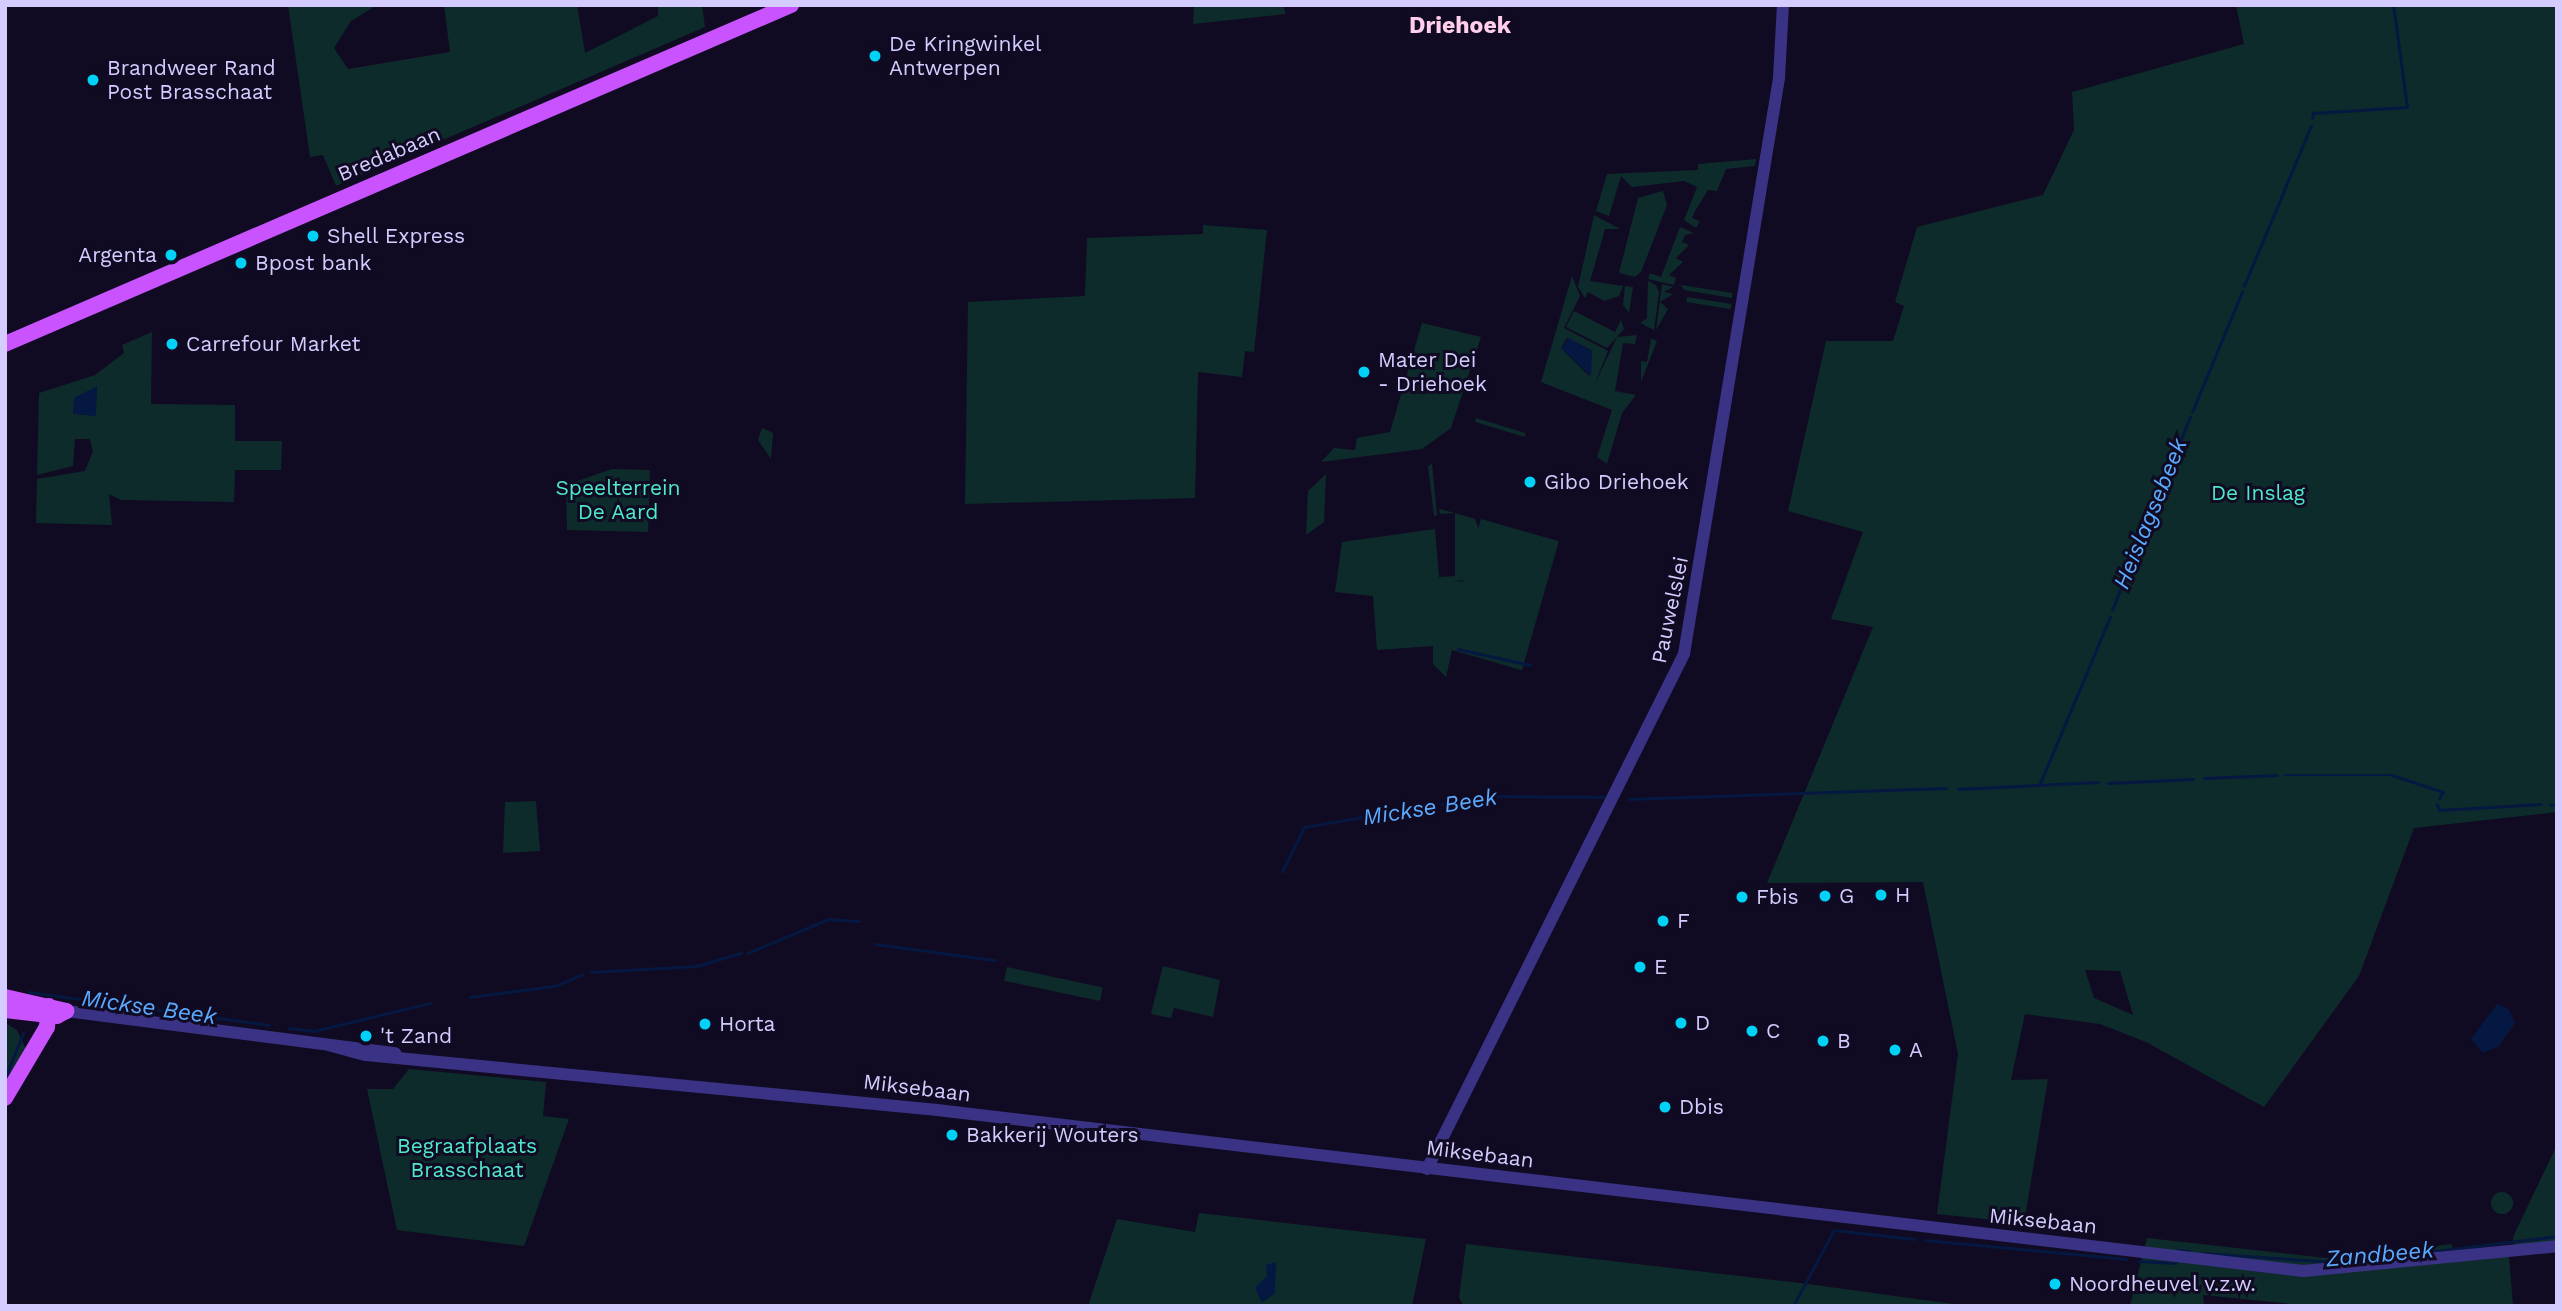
<!DOCTYPE html>
<html>
<head>
<meta charset="utf-8">
<style>
  body { margin:0 }
  #map { position:relative; width:2562px; height:1311px; overflow:hidden; background:#100b22; font-family:"Work Sans",sans-serif }
  div>[style] { position:absolute }
  .green>* { inset:0; background:#0e2b2c; transform-origin:0 0 }
  .round { border-radius:50% }
  .water>* { inset:0; background:#051841 }
  .stream>* { height:2.5px; margin:-1.25px; padding:0 1.25px; transform-origin:1.25px; border-radius:1.25px; background:#051841 }
  .minor>* { height:12px; margin:-6px; padding:0 6px; transform-origin:6px; border-radius:6px; background:#3a3284 }
  .major>* { height:16px; margin:-8px; padding:0 8px; transform-origin:8px; border-radius:8px; background:#c853ff }
  .dots>* { width:19px; height:19px; translate:-50% -50%; box-sizing:border-box; border:4px solid #100b22; border-radius:50% }
  span { translate:-50% -50%; white-space:nowrap; text-align:center; line-height:1.15; -webkit-text-stroke:6px #100b22; paint-order:stroke }
  .poi-label { font-size:21px; color:#d4ccff }
  .left { translate:0 -50%; text-align:left }
  .right { translate:-100% -50%; text-align:right }
  .street-label { font-size:21px; color:#d4ccff }
  .park-label { font-size:21px; color:#4ee8ca }
  .neighbourhood-label { font-size:23px; color:#ffceeb; font-weight:700 }
  .water-label { font-size:23px; color:#5aaaff; font-style:italic }
  .frame { position:absolute; inset:0; border:7px solid #d4ccff; pointer-events:none }
</style>
</head>
<body>
<div id="map">
  <div class="green">
    <div style="clip-path:polygon(288px 5px,377px 5px,351px 21px,334px 48px,348px 69px,450px 52px,444px 5px,577px 5px,585px 53px,658px 16px,658px 5px,702px 5px,705px 27px,336px 186px,323px 155px,310px 157px)"></div>
    <div style="clip-path:polygon(1194px 5px,1283px 5px,1286px 14px,1193px 24px)"></div>
    <div style="clip-path:polygon(evenodd,2236px 5px,2557px 5px,2557px 812px,2414px 828px,2359px 976px,2264px 1107px,2146px 1042px,2100px 1024px,2025px 1014px,2011px 1080px,2048px 1079px,2024px 1223px,1937px 1214px,1958px 1054px,1923px 882px,1767px 883px,1873px 627px,1831px 619px,1863px 532px,1788px 511px,1826px 341px,1893px 341px,1904px 306px,1895px 302px,1917px 227px,2043px 195px,2074px 130px,2072px 92px,2244px 44px,2236px 5px,2085px 970px,2120px 971px,2133px 1015px,2094px 998px,2085px 970px)"></div>
    <div style="clip-path:polygon(1756px 159px,1755px 166px,1726px 169px,1717px 191px,1708px 190px,1695px 211px,1692px 218px,1700px 221px,1696px 228px,1684px 220px,1697px 187px,1684px 181px,1632px 187px,1621px 176px,1609px 216px,1596px 211px,1607px 174px,1698px 170px,1698px 164px)"></div>
    <div style="clip-path:polygon(1663px 191px,1667px 205px,1641px 272px,1635px 277px,1619px 273px,1638px 198px)"></div>
    <div style="clip-path:polygon(1594px 215px,1620px 229px,1605px 229px,1590px 281px,1623px 286px,1619px 296px,1604px 301px,1588px 292px,1585px 298px,1578px 287px)"></div>
    <div style="clip-path:polygon(1203px 225px,1267px 230px,1254px 352px,1245px 351px,1242px 377px,1198px 372px,1195px 498px,965px 504px,968px 302px,1085px 296px,1087px 238px,1203px 234px)"></div>
    <div style="clip-path:polygon(1680px 227px,1694px 233px,1685px 235px,1682px 242px,1689px 245px,1676px 258px,1683px 262px,1669px 275px,1676px 278px,1674px 285px,1648px 279px,1650px 273px,1661px 277px)"></div>
    <div style="clip-path:polygon(evenodd,1572px 276px,1580px 296px,1564px 328px,1608px 351px,1593px 388px,1617px 337px,1637px 335px,1635px 344px,1623px 343px,1615px 391px,1636px 395px,1622px 413px,1607px 464px,1597px 457px,1612px 410px,1541px 382px,1572px 276px,1567px 338px,1591px 350px,1589px 376px,1561px 348px,1567px 338px)"></div>
    <div style="clip-path:polygon(1648px 281px,1656px 285px,1659px 293px,1654px 330px,1640px 323px,1647px 318px)"></div>
    <div style="clip-path:polygon(1662px 284px,1673px 287px,1664px 292px,1673px 294px,1660px 302px,1668px 309px,1656px 330px)"></div>
    <div style="clip-path:polygon(1681px 285px,1732px 293px,1732px 298px,1684px 290px)"></div>
    <div style="clip-path:polygon(1625px 286px,1633px 287px,1629px 313px,1623px 305px)"></div>
    <div style="left:1687px;top:297px;width:45px;height:5px;rotate:9deg"></div>
    <div style="clip-path:polygon(1574px 311px,1615px 332px,1621px 320px,1624px 329px,1607px 348px,1566px 327px)"></div>
    <div style="clip-path:polygon(1422px 323px,1481px 337px,1451px 428px,1422px 449px,1321px 462px,1334px 448px,1355px 450px,1357px 438px,1390px 432px)"></div>
    <div style="clip-path:polygon(152px 332px,151px 404px,235px 405px,235px 441px,282px 441px,281px 470px,235px 470px,234px 502px,121px 500px,109px 494px,112px 525px,36px 523px,37px 479px,85px 471px,93px 451px,90px 439px,75px 439px,73px 466px,37px 475px,39px 393px,95px 375px,124px 353px,122px 345px)"></div>
    <div style="clip-path:polygon(1645px 336px,1657px 341px,1641px 382px,1641px 361px,1647px 362px,1651px 339px)"></div>
    <div style="left:1476px;top:418px;width:52px;height:4px;rotate:17deg"></div>
    <div style="clip-path:polygon(762px 428px,773px 433px,771px 459px,758px 440px)"></div>
    <div style="clip-path:polygon(1432px 464px,1437px 515px,1434px 516px,1428px 466px)"></div>
    <div style="clip-path:polygon(612px 469px,650px 470px,648px 532px,567px 530px,566px 485px)"></div>
    <div style="clip-path:polygon(1326px 474px,1324px 522px,1306px 535px,1308px 491px)"></div>
    <div style="clip-path:polygon(1439px 509px,1455px 513px,1475px 519px,1479px 530px,1468px 581px,1455px 580px,1467px 583px,1446px 677px,1433px 664px,1433px 646px,1377px 650px,1373px 596px,1335px 592px,1342px 542px,1435px 529px,1439px 577px,1455px 576px,1455px 513px,1440px 514px)"></div>
    <div style="left:1481px;top:519px;width:81px;height:134px;rotate:16deg"></div>
    <div style="clip-path:polygon(536px 801px,540px 851px,503px 853px,505px 802px)"></div>
    <div style="clip-path:polygon(1163px 966px,1220px 980px,1213px 1017px,1174px 1008px,1171px 1018px,1151px 1014px)"></div>
    <div style="left:1007px;top:967px;width:98px;height:14px;rotate:12deg"></div>
    <div style="clip-path:polygon(5px 1023px,17px 1030px,26px 1049px,5px 1089px)"></div>
    <div style="clip-path:polygon(409px 1069px,546px 1082px,543px 1116px,569px 1119px,524px 1246px,397px 1230px,367px 1089px,393px 1089px)"></div>
    <div style="clip-path:polygon(2557px 1145px,2557px 1250px,2516px 1255px,2513px 1237px)"></div>
    <div class="round" style="left:2491px;top:1192px;width:22px;height:22px"></div>
    <div style="clip-path:polygon(1199px 1213px,1426px 1239px,1412px 1306px,1088px 1306px,1117px 1219px,1195px 1232px)"></div>
    <div style="clip-path:polygon(2147px 1238px,2326px 1258px,2452px 1244px,2453px 1262px,2509px 1256px,2513px 1306px,2312px 1306px,2203px 1295px,2204px 1306px,2130px 1306px)"></div>
    <div style="clip-path:polygon(1466px 1244px,1808px 1284px,1968px 1306px,1464px 1306px,1459px 1298px)"></div>
  </div>
  <div class="water">
    <div style="clip-path:polygon(1569px 338px,1592px 351px,1591px 376px,1561px 348px)"></div>
    <div style="clip-path:polygon(97px 386px,96px 416px,73px 414px,74px 398px)"></div>
    <div style="clip-path:polygon(2497px 1004px,2509px 1009px,2515px 1023px,2499px 1046px,2483px 1053px,2471px 1039px)"></div>
    <div style="clip-path:polygon(1276px 1262px,1275px 1293px,1262px 1303px,1255px 1288px,1267px 1276px,1266px 1265px)"></div>
  </div>
  <div class="stream">
    <div style="left:2312px;top:118px;width:5px;rotate:-79deg"></div>
    <div style="left:2313px;top:113px;width:94px;rotate:-3.7deg"></div>
    <div style="left:2407px;top:107px;width:103px;rotate:-97.8deg"></div>
    <div style="left:2244px;top:286px;width:173px;rotate:-67.3deg"></div>
    <div style="left:2192px;top:412px;width:130px;rotate:-67.4deg"></div>
    <div style="left:2112px;top:610px;width:208px;rotate:-68deg"></div>
    <div style="left:1458px;top:649px;width:74px;rotate:12.5deg"></div>
    <div style="left:2285px;top:775px;width:107px"></div>
    <div style="left:2392px;top:775px;width:54px;rotate:18.4deg"></div>
    <div style="left:2443px;top:792px;width:7px;rotate:117deg"></div>
    <div style="left:2204px;top:778px;width:73px;rotate:-2.4deg"></div>
    <div style="left:2108px;top:783px;width:85px;rotate:-2.7deg"></div>
    <div style="left:2039px;top:786px;width:183px;rotate:-67.2deg"></div>
    <div style="left:1958px;top:789px;width:140px;rotate:-2.9deg"></div>
    <div style="left:1629px;top:799px;width:317px;rotate:-2deg"></div>
    <div style="left:2437px;top:804px;width:7px;rotate:63deg"></div>
    <div style="left:2440px;top:810px;width:101px;rotate:-3.4deg"></div>
    <div style="left:2550px;top:805px;width:7px;rotate:-8deg"></div>
    <div style="left:1282px;top:872px;width:50px;rotate:-63.9deg"></div>
    <div style="left:1304px;top:827px;width:186px;rotate:-9.6deg"></div>
    <div style="left:1487px;top:796px;width:121px;rotate:0.5deg"></div>
    <div style="left:876px;top:944px;width:120px;rotate:7.7deg"></div>
    <div style="left:748px;top:953px;width:87px;rotate:-23deg"></div>
    <div style="left:828px;top:919px;width:31px;rotate:4deg"></div>
    <div style="left:591px;top:972px;width:106px;rotate:-3.2deg"></div>
    <div style="left:697px;top:966px;width:46px;rotate:-16.5deg"></div>
    <div style="left:29px;top:992px;width:242px;rotate:7.8deg"></div>
    <div style="left:470px;top:997px;width:86px;rotate:-7.4deg"></div>
    <div style="left:555px;top:986px;width:30px;rotate:-23deg"></div>
    <div style="left:289px;top:1028px;width:25px;rotate:7deg"></div>
    <div style="left:314px;top:1031px;width:119px;rotate:-13.6deg"></div>
    <div style="left:5px;top:1078px;width:48px;rotate:-67.8deg"></div>
    <div style="left:1925px;top:1240px;width:202px;rotate:5.4deg"></div>
    <div style="left:2178px;top:1250px;width:11px;rotate:5deg"></div>
    <div style="left:2202px;top:1253px;width:133px;rotate:3.9deg"></div>
    <div style="left:2411px;top:1254px;width:147px;rotate:-7deg"></div>
    <div style="left:2139px;top:1261px;width:37px;rotate:3deg"></div>
    <div style="left:1793px;top:1306px;width:86px;rotate:-61.7deg"></div>
    <div style="left:1834px;top:1230px;width:81px;rotate:6.4deg"></div>
  </div>
  <div class="minor">
    <div style="left:66px;top:1011px;width:332px;rotate:7.3deg"></div>
    <div style="left:328px;top:1045px;width:39px;rotate:15deg"></div>
    <div style="left:366px;top:1055px;width:574px;rotate:5.5deg"></div>
    <div style="left:937px;top:1110px;width:1376px;rotate:6.72deg"></div>
    <div style="left:2304px;top:1271px;width:254px;rotate:-5.6deg"></div>
    <div style="left:1427px;top:1169px;width:576px;rotate:-63.48deg"></div>
    <div style="left:1684px;top:654px;width:584px;rotate:-80.63deg"></div>
    <div style="left:1779px;top:78px;width:73px;rotate:-86.9deg"></div>
  </div>
  <div class="major">
    <div style="left:5px;top:344px;width:856px;rotate:-23.33deg"></div>
    <div style="left:5px;top:997px;width:63px;rotate:12.9deg"></div>
    <div style="left:66px;top:1011px;width:10px;rotate:151deg"></div>
    <div style="left:57px;top:1016px;width:52px;rotate:-173.4deg"></div>
    <div style="left:5px;top:1098px;width:82px;rotate:-59.4deg"></div>
    <div style="left:47px;top:1027px;width:21px;rotate:-85deg"></div>
  </div>
  <div class="dots">
    <div style="left:875px;top:56px;background:#00d1f7"></div>
    <div style="left:93px;top:80px;background:#00d1f7"></div>
    <div style="left:313px;top:236px;background:#00d1f7"></div>
    <div style="left:171px;top:255px;background:#00d1f7"></div>
    <div style="left:241px;top:263px;background:#00d1f7"></div>
    <div style="left:172px;top:344px;background:#00d1f7"></div>
    <div style="left:1364px;top:372px;background:#00d1f7"></div>
    <div style="left:1530px;top:482px;background:#00d1f7"></div>
    <div style="left:1881px;top:895px;background:#00d1f7"></div>
    <div style="left:1825px;top:896px;background:#00d1f7"></div>
    <div style="left:1742px;top:897px;background:#00d1f7"></div>
    <div style="left:1663px;top:921px;background:#00d1f7"></div>
    <div style="left:1640px;top:967px;background:#00d1f7"></div>
    <div style="left:1681px;top:1023px;background:#00d1f7"></div>
    <div style="left:705px;top:1024px;background:#00d1f7"></div>
    <div style="left:1752px;top:1031px;background:#00d1f7"></div>
    <div style="left:366px;top:1036px;background:#00d1f7"></div>
    <div style="left:1823px;top:1041px;background:#00d1f7"></div>
    <div style="left:1895px;top:1050px;background:#00d1f7"></div>
    <div style="left:1665px;top:1107px;background:#00d1f7"></div>
    <div style="left:952px;top:1135px;background:#00d1f7"></div>
    <div style="left:2055px;top:1284px;background:#00d1f7"></div>
  </div>
  <div class="poi-label">
    <span class="left" style="left:889px;top:56px">De Kringwinkel<br>Antwerpen</span>
    <span class="left" style="left:107px;top:80px">Brandweer Rand<br>Post Brasschaat</span>
    <span class="left" style="left:327px;top:236px">Shell Express</span>
    <span class="right" style="left:157px;top:255px">Argenta</span>
    <span class="left" style="left:255px;top:263px">Bpost bank</span>
    <span class="left" style="left:186px;top:344px">Carrefour Market</span>
    <span class="left" style="left:1378px;top:372px">Mater Dei<br>- Driehoek</span>
    <span class="left" style="left:1544px;top:482px">Gibo Driehoek</span>
    <span class="left" style="left:1895px;top:895px">H</span>
    <span class="left" style="left:1839px;top:896px">G</span>
    <span class="left" style="left:1756px;top:897px">Fbis</span>
    <span class="left" style="left:1677px;top:921px">F</span>
    <span class="left" style="left:1654px;top:967px">E</span>
    <span class="left" style="left:1695px;top:1023px">D</span>
    <span class="left" style="left:719px;top:1024px">Horta</span>
    <span class="left" style="left:1766px;top:1031px">C</span>
    <span class="left" style="left:380px;top:1036px">'t Zand</span>
    <span class="left" style="left:1837px;top:1041px">B</span>
    <span class="left" style="left:1909px;top:1050px">A</span>
    <span class="left" style="left:1679px;top:1107px">Dbis</span>
    <span class="left" style="left:966px;top:1135px">Bakkerij Wouters</span>
    <span class="left" style="left:2069px;top:1284px">Noordheuvel v.z.w.</span>
  </div>
  <div class="street-label">
    <span style="left:389px;top:154px;rotate:-23deg">Bredabaan</span>
    <span style="left:1670px;top:610px;rotate:-78deg">Pauwelslei</span>
    <span style="left:917px;top:1088px;rotate:7deg">Miksebaan</span>
    <span style="left:1480px;top:1154px;rotate:7deg">Miksebaan</span>
    <span style="left:2043px;top:1221px;rotate:6deg">Miksebaan</span>
  </div>
  <div class="park-label">
    <span style="left:618px;top:500px">Speelterrein<br>De Aard</span>
    <span style="left:2258px;top:493px">De Inslag</span>
    <span style="left:467px;top:1158px">Begraafplaats<br>Brasschaat</span>
  </div>
  <div class="neighbourhood-label">
    <span style="left:1460px;top:26px">Driehoek</span>
  </div>
  <div class="water-label">
    <span style="left:2151px;top:514px;rotate:-68deg">Heislagsebeek</span>
    <span style="left:1430px;top:808px;rotate:-9deg">Mickse Beek</span>
    <span style="left:149px;top:1008px;rotate:8deg">Mickse Beek</span>
    <span style="left:2380px;top:1255px;rotate:-5deg">Zandbeek</span>
  </div>
  <div class="frame"></div>
</div>
</body>
</html>
